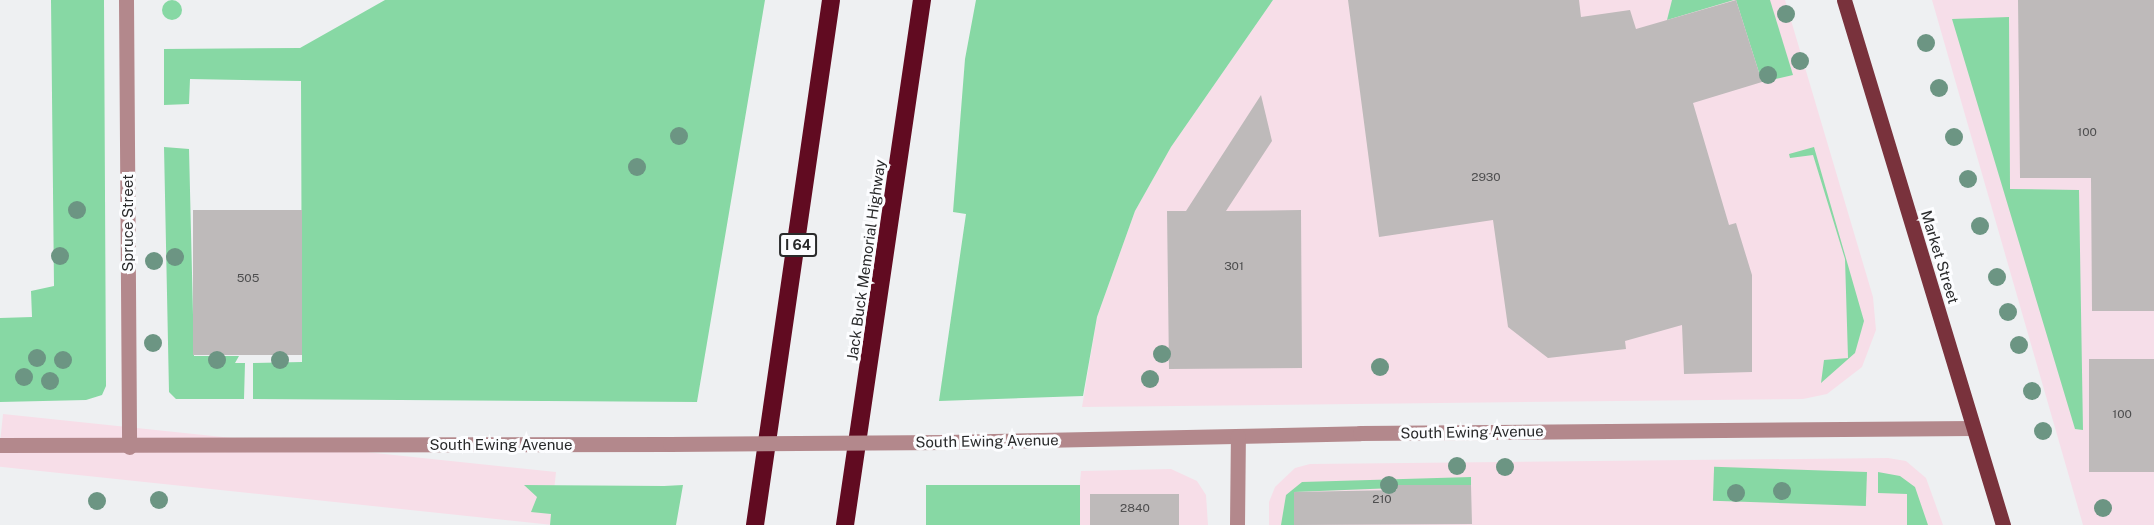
<!DOCTYPE html>
<html>
<head>
<meta charset="utf-8">
<style>
  body { margin:0 }
  #map { position:relative; width:2154px; height:525px; overflow:hidden; background:#eef0f2; font-family:"Public Sans",sans-serif }
  div>[style] { position:absolute }
  .commercial>* { inset:0; background:#f7dee8; transform-origin:0 0 }
  .education>* { inset:0; background:#f6dee9 }
  .green>* { inset:0; background:#87d8a4; transform-origin:0 0 }
  .round { border-radius:50% }
  .building>* { inset:0; background:#bebaba; transform-origin:0 0 }
  .minor>* { height:15px; margin:-7.5px; padding:0 7.5px; transform-origin:7.5px; border-radius:7.5px; background:#b3888c }
  .major>* { height:15px; margin:-7.5px; padding:0 7.5px; transform-origin:7.5px; border-radius:7.5px; background:#79323c }
  .highway>* { height:18px; margin:-9px; padding:0 9px; transform-origin:9px; border-radius:9px; background:#610b21 }
  .minor-bridge>* { height:15px; margin:-7.5px; padding:0 7.5px; transform-origin:7.5px; border-radius:7.5px; background:#b3888c }
  .trees>* { width:18px; height:18px; margin:-9px; border-radius:50%; background:#6c9583 }
  span { translate:-50% -50%; white-space:nowrap; text-align:center; line-height:1.15; -webkit-text-stroke:6px #fcfdff; paint-order:stroke }
  .number-label { font-size:12px; color:#4e4e4f }
  .number-label span { -webkit-text-stroke-width:0 }
  .shield-label span { padding:2px 4px; background:#fcfdff; border:2px solid; border-radius:4px; -webkit-text-stroke-width:0 }
  .shield-label { font-size:14px; color:#292a2b; font-weight:700 }
  .street-label { font-size:15px; color:#292a2b }
</style>
</head>
<body>
<div id="map">
  <div class="commercial">
    <div style="clip-path:polygon(1273px 0,1785px 0,1873px 297px,1876px 330px,1862px 367px,1827px 394px,1803px 399px,1082px 407px,1097px 317px,1135px 211px,1171px 147px)"></div>
    <div style="clip-path:polygon(1888px 458px,1906px 461px,1926px 478px,1943px 525px,1269px 525px,1269px 502px,1275px 487px,1295px 468px,1310px 464px)"></div>
    <div style="clip-path:polygon(1171px 469px,1197px 481px,1206px 495px,1208px 525px,1076px 525px,1081px 471px)"></div>
    <div style="left:556px;top:472px;width:53px;height:556px;rotate:96deg"></div>
  </div>
  <div class="education">
    <div style="clip-path:polygon(1932px 0,2154px 0,2154px 525px,2083px 525px)"></div>
  </div>
  <div class="green">
    <div class="round" style="left:162px;top:0;width:20px;height:20px"></div>
    <div style="clip-path:polygon(51px 0,104px 0,106px 386px,102px 395px,86px 400px,0 402px,0 318px,32px 317px,31px 291px,54px 286px)"></div>
    <div style="clip-path:polygon(385px 0,765px 0,697px 402px,253px 399px,253px 363px,302px 362px,301px 81px,190px 79px,189px 104px,164px 105px,164px 49px,300px 48px)"></div>
    <div style="clip-path:polygon(976px 0,1273px 0,1171px 147px,1135px 211px,1097px 317px,1083px 396px,939px 401px,966px 214px,953px 212px,965px 59px)"></div>
    <div style="clip-path:polygon(1672px 0,1734px 0,1667px 20px)"></div>
    <div style="clip-path:polygon(1736px 0,1770px 0,1793px 75px,1762px 82px)"></div>
    <div style="clip-path:polygon(2009px 17px,2010px 189px,2079px 190px,2083px 430px,2075px 429px,1952px 19px)"></div>
    <div style="clip-path:polygon(164px 147px,189px 149px,194px 356px,239px 356px,235px 363px,245px 363px,244px 399px,176px 399px,169px 392px)"></div>
    <div style="clip-path:polygon(1814px 147px,1864px 321px,1855px 353px,1821px 383px,1824px 360px,1848px 358px,1845px 259px,1813px 155px,1790px 158px,1789px 154px)"></div>
    <div style="left:1867px;top:472px;width:34px;height:153px;rotate:92deg"></div>
    <div style="clip-path:polygon(1878px 472px,1900px 476px,1915px 487px,1928px 525px,1907px 525px,1907px 494px,1878px 493px)"></div>
    <div style="clip-path:polygon(1471px 477px,1471px 485px,1294px 492px,1294px 525px,1281px 525px,1286px 495px,1302px 482px)"></div>
    <div style="clip-path:polygon(524px 485px,664px 486px,683px 485px,676px 525px,550px 525px,551px 514px,531px 512px,537px 497px)"></div>
    <div style="left:926px;top:485px;width:154px;height:40px"></div>
  </div>
  <div class="building">
    <div style="clip-path:polygon(1348px 0,1579px 0,1581px 17px,1630px 10px,1636px 29px,1736px 0,1762px 82px,1693px 103px,1729px 225px,1736px 223px,1752px 275px,1752px 372px,1684px 374px,1682px 325px,1625px 341px,1626px 349px,1548px 358px,1508px 327px,1493px 220px,1379px 237px)"></div>
    <div style="clip-path:polygon(2018px 0,2154px 0,2154px 311px,2092px 311px,2091px 178px,2020px 178px)"></div>
    <div style="clip-path:polygon(1261px 95px,1272px 141px,1226px 211px,1301px 210px,1302px 368px,1169px 369px,1167px 211px,1186px 211px)"></div>
    <div style="left:302px;top:210px;width:145px;height:109px;rotate:90deg"></div>
    <div style="left:2089px;top:359px;width:65px;height:113px"></div>
    <div style="clip-path:polygon(1397px 485px,1471px 485px,1472px 524px,1294px 525px,1294px 492px,1397px 490px)"></div>
    <div style="left:1090px;top:494px;width:89px;height:31px"></div>
  </div>
  <div class="minor">
    <div style="left:126px;top:0;width:447px;rotate:89.6deg"></div>
    <div style="left:946px;top:442px;width:414px;rotate:-1.2deg"></div>
    <div style="left:1360px;top:433px;width:613px;rotate:-0.47deg"></div>
    <div style="left:0;top:445px;width:670px;rotate:-0.09deg"></div>
    <div style="left:1237px;top:525px;width:89px;rotate:-89.4deg"></div>
  </div>
  <div class="major">
    <div style="left:1844px;top:0;width:549px;rotate:73.15deg"></div>
  </div>
  <div class="highway">
    <div style="left:755px;top:525px;width:530px;rotate:-81.76deg"></div>
    <div style="left:845px;top:525px;width:531px;rotate:-81.66deg"></div>
  </div>
  <div class="minor-bridge">
    <div style="left:670px;top:444px;width:276px;rotate:-0.4deg"></div>
  </div>
  <div class="trees">
    <div style="left:1786px;top:14px"></div>
    <div style="left:1926px;top:43px"></div>
    <div style="left:1800px;top:61px"></div>
    <div style="left:1768px;top:75px"></div>
    <div style="left:1939px;top:88px"></div>
    <div style="left:679px;top:136px"></div>
    <div style="left:1954px;top:137px"></div>
    <div style="left:637px;top:167px"></div>
    <div style="left:1968px;top:179px"></div>
    <div style="left:77px;top:210px"></div>
    <div style="left:1980px;top:226px"></div>
    <div style="left:60px;top:256px"></div>
    <div style="left:175px;top:257px"></div>
    <div style="left:154px;top:261px"></div>
    <div style="left:1997px;top:277px"></div>
    <div style="left:2008px;top:312px"></div>
    <div style="left:153px;top:343px"></div>
    <div style="left:2019px;top:345px"></div>
    <div style="left:1162px;top:354px"></div>
    <div style="left:37px;top:358px"></div>
    <div style="left:63px;top:360px"></div>
    <div style="left:217px;top:360px"></div>
    <div style="left:280px;top:360px"></div>
    <div style="left:1380px;top:367px"></div>
    <div style="left:24px;top:377px"></div>
    <div style="left:1150px;top:379px"></div>
    <div style="left:50px;top:381px"></div>
    <div style="left:2032px;top:391px"></div>
    <div style="left:2043px;top:431px"></div>
    <div style="left:1457px;top:466px"></div>
    <div style="left:1505px;top:467px"></div>
    <div style="left:1389px;top:485px"></div>
    <div style="left:1782px;top:491px"></div>
    <div style="left:1736px;top:493px"></div>
    <div style="left:159px;top:500px"></div>
    <div style="left:97px;top:501px"></div>
    <div style="left:2103px;top:508px"></div>
  </div>
  <div class="number-label">
    <span style="left:2087px;top:133px">100</span>
    <span style="left:1486px;top:178px">2930</span>
    <span style="left:1234px;top:267px">301</span>
    <span style="left:248px;top:279px">505</span>
    <span style="left:2122px;top:415px">100</span>
    <span style="left:1382px;top:500px">210</span>
    <span style="left:1135px;top:509px">2840</span>
  </div>
  <div class="shield-label">
    <span style="left:798px;top:245px">I 64</span>
  </div>
  <div class="street-label">
    <span style="left:128px;top:223px;rotate:-90deg">Spruce Street</span>
    <span style="left:1940px;top:257px;rotate:73deg">Market Street</span>
    <span style="left:866px;top:260px;rotate:-82deg">Jack Buck Memorial Highway</span>
    <span style="left:1472px;top:432px;rotate:-1deg">South Ewing Avenue</span>
    <span style="left:987px;top:441px;rotate:-1deg">South Ewing Avenue</span>
    <span style="left:501px;top:445px">South Ewing Avenue</span>
  </div>
</div>
</body>
</html>
